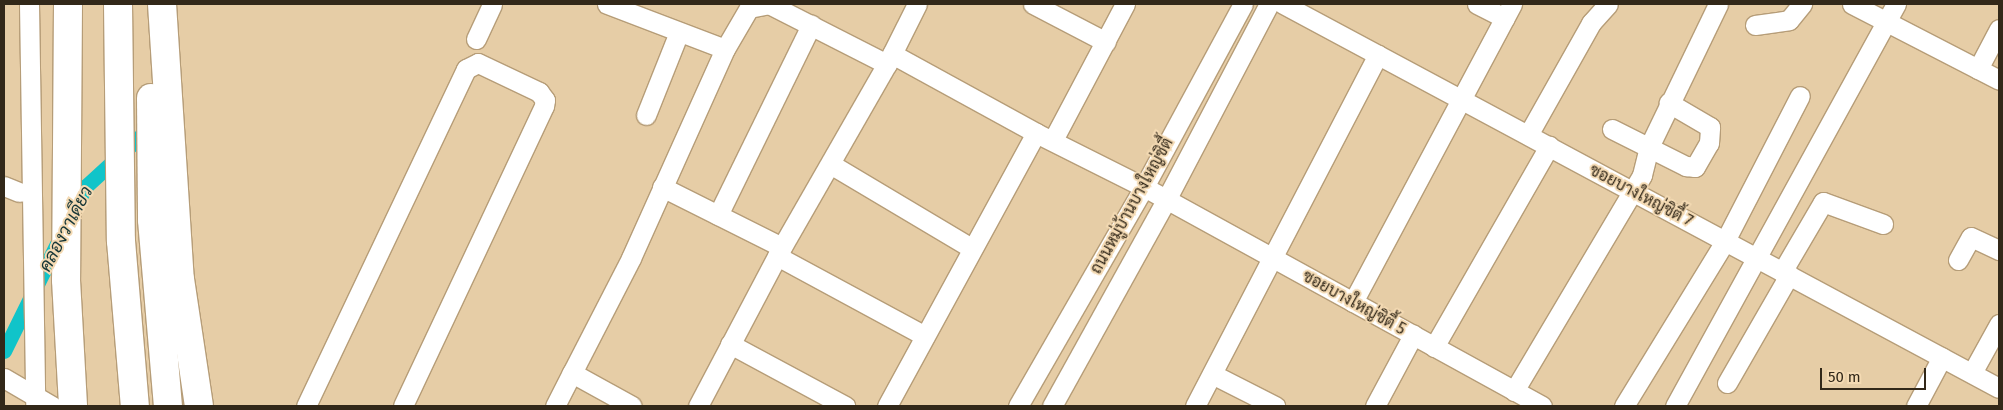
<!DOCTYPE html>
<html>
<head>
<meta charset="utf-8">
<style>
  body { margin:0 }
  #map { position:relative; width:2003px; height:410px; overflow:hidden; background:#e6cda6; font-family:"Fira Sans",Sarabun,sans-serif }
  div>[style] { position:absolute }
  .canal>* { height:15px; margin:-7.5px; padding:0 7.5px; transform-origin:7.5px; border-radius:7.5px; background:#10c4c9 }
  .roads { filter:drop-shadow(1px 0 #b69d78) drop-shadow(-1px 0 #b69d78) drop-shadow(0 1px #b69d78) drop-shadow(0 -1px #b69d78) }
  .minor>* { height:19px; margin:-9.5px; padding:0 9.5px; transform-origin:9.5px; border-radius:9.5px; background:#fff }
  .highway>* { height:28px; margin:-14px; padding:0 14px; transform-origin:14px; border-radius:14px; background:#fff }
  span { translate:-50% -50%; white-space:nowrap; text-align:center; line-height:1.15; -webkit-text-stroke:4px #f4dab3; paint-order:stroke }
  .street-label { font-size:16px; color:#322819 }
  .water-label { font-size:18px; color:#163637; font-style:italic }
  .frame { position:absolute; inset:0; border:5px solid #322819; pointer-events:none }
  .scale { position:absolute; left:1820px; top:368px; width:106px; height:22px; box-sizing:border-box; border:2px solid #322819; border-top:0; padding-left:6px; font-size:15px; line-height:18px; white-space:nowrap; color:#322819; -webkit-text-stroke:4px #f4dab3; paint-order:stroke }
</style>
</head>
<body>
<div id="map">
  <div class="canal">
    <div style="left:4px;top:351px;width:183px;rotate:-63.7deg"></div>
    <div style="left:85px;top:187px;width:77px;rotate:-42.4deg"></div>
    <div style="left:142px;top:135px;width:13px;rotate:-77deg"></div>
  </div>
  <div class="roads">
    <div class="minor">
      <div style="left:29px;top:4px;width:402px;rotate:89.1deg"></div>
      <div style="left:607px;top:4px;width:126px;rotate:20.9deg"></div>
      <div style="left:1033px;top:4px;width:82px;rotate:27.5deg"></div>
      <div style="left:1283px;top:4px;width:812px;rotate:28.21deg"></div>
      <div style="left:1477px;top:4px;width:31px;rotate:27deg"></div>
      <div style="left:1852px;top:4px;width:165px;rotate:27.3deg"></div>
      <div style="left:1755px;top:25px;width:34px;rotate:-8deg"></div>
      <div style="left:1789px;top:20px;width:21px;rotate:-51deg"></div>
      <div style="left:476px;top:39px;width:38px;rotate:-65deg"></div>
      <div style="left:892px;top:54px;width:164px;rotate:28.7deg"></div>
      <div style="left:1036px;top:133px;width:121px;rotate:26.6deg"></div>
      <div style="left:1144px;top:187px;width:454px;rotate:28.8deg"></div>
      <div style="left:1978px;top:69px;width:45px;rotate:-62.3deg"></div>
      <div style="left:646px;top:115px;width:89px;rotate:-68.3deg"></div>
      <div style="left:1612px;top:129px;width:83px;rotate:26.6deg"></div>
      <div style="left:1686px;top:166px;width:9px;rotate:6deg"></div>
      <div style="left:1695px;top:167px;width:28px;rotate:-60deg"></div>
      <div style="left:1709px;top:143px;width:16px;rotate:-86deg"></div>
      <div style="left:1710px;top:127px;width:48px;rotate:-149.7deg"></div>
      <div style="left:1528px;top:135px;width:129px;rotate:-60.6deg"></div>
      <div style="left:1591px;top:23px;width:25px;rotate:-48deg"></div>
      <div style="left:1053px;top:140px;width:154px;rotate:-62.1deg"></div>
      <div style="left:832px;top:165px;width:162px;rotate:30.8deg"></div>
      <div style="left:4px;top:186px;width:16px;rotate:22deg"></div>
      <div style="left:662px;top:187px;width:134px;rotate:26.6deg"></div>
      <div style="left:718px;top:215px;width:212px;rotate:-63.9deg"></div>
      <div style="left:777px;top:256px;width:168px;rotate:28.4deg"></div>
      <div style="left:1958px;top:260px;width:26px;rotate:-61deg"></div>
      <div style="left:1971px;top:237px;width:31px;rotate:25deg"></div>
      <div style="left:1782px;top:272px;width:81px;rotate:-59.6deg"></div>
      <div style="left:1823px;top:202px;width:64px;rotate:20.1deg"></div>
      <div style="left:1353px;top:302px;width:338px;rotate:-61.9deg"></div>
      <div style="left:730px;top:344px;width:131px;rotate:28.3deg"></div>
      <div style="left:1434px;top:347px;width:232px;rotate:-60.2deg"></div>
      <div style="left:572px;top:373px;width:129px;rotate:-62.8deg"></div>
      <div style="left:631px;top:258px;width:229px;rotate:-65.8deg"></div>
      <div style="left:725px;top:49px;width:48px;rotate:-59.7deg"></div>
      <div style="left:749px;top:8px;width:20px;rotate:-11deg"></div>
      <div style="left:769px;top:4px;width:132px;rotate:27deg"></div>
      <div style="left:1972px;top:373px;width:56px;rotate:-61.1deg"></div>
      <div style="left:1212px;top:374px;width:71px;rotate:26.9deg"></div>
      <div style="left:4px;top:378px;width:56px;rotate:30.3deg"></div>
      <div style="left:1727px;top:383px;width:125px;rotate:-60.1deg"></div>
      <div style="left:1514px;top:391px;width:251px;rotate:-59.3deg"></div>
      <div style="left:1642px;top:175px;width:29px;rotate:-76deg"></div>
      <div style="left:1649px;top:147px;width:159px;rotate:-64.2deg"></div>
      <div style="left:306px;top:406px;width:373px;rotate:-64.6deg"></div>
      <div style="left:466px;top:69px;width:13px;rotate:-27deg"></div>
      <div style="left:478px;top:63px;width:68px;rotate:25.4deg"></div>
      <div style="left:539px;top:92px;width:10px;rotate:53deg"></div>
      <div style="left:545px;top:100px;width:6px;rotate:99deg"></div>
      <div style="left:544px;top:106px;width:331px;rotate:115.2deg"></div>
      <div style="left:555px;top:406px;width:37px;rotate:-63deg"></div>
      <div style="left:572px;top:373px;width:68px;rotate:28.8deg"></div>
      <div style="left:698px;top:406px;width:180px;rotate:-62.2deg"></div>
      <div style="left:782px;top:247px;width:211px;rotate:-60.2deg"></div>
      <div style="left:887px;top:64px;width:67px;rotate:-63.4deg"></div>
      <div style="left:887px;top:406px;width:311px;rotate:-61.4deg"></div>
      <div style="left:1018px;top:406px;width:253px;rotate:-60.1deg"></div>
      <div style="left:1144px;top:187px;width:208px;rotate:-61.6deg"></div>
      <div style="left:1052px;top:406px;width:235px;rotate:-61deg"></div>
      <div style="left:1166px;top:200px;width:221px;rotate:-62.3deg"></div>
      <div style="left:1195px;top:406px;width:396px;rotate:-62.5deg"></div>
      <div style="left:1375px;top:406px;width:81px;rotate:-61.8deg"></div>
      <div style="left:1624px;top:406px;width:193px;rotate:-58.5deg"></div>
      <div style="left:1725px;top:241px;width:163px;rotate:-62.7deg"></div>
      <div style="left:1675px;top:406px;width:459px;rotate:-61.2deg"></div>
      <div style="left:1916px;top:406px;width:55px;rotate:-62deg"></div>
    </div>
    <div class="highway">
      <div style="left:68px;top:4px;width:276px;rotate:90.4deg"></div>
      <div style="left:66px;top:280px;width:126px;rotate:86.8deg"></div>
      <div style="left:118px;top:4px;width:237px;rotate:89.3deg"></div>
      <div style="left:121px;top:241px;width:166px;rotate:85.2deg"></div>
      <div style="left:162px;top:4px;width:276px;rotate:86.3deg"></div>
      <div style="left:180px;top:279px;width:128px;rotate:81.5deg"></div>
      <div style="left:151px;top:98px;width:122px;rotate:89.5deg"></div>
      <div style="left:152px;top:220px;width:187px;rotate:85.1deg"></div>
    </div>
  </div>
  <div class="street-label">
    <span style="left:1641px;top:196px;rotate:28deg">ซอยบางใหญ่ซิตี้ 7</span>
    <span style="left:1132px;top:206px;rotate:-61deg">ถนนหมู่บ้านบางใหญ่ซิตี้</span>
    <span style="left:1354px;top:303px;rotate:29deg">ซอยบางใหญ่ซิตี้ 5</span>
  </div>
  <div class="water-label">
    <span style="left:66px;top:229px;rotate:-62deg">คลองวาเดียว</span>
  </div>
  <div class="frame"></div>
  <div class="scale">50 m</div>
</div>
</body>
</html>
